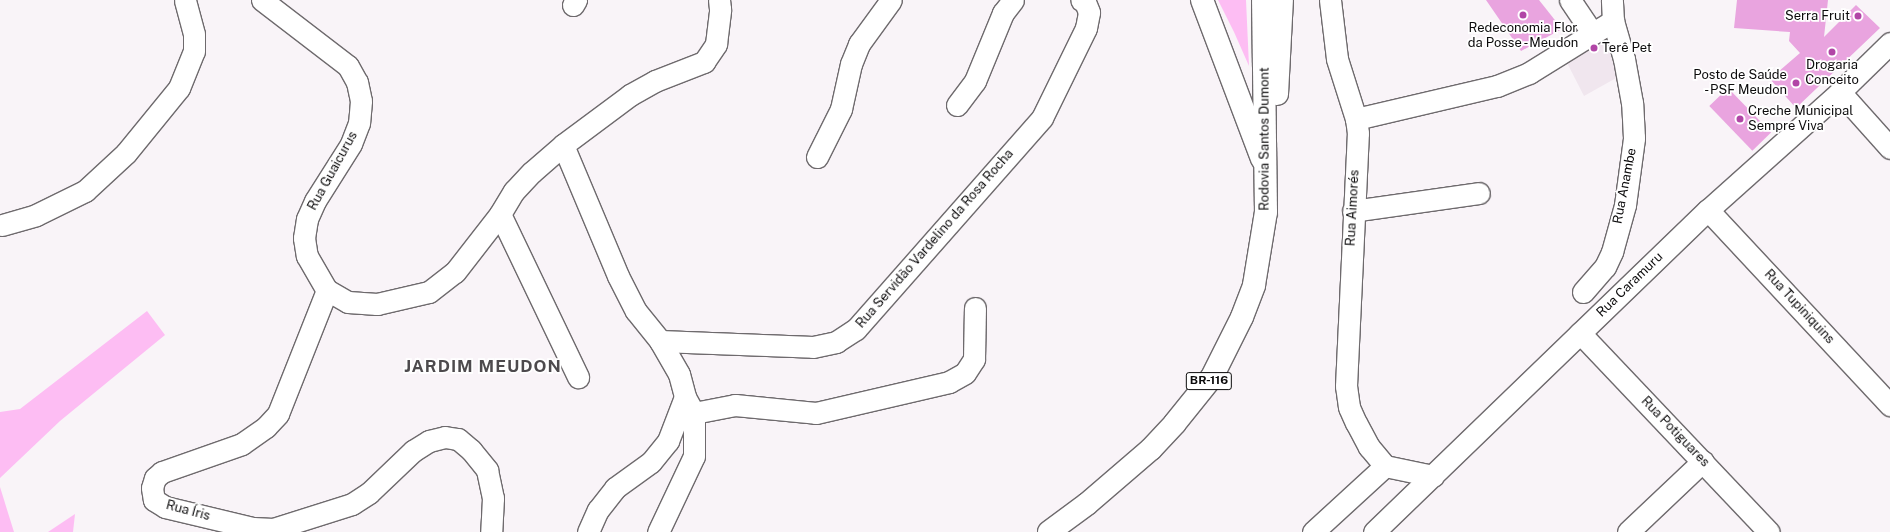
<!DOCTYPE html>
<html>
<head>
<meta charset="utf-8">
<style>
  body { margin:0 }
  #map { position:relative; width:1890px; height:532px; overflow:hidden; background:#f9f4f8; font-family:"Public Sans",sans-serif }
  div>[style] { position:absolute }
  .built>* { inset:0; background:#f0e6ee }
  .green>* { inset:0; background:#fdbdf3 }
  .building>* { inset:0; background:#e9a4df; transform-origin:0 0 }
  .roads { filter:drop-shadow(1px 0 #6e6a6d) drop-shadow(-1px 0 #6e6a6d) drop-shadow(0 1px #6e6a6d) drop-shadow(0 -1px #6e6a6d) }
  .minor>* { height:21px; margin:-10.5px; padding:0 10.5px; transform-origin:10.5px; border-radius:10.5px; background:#fff }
  .highway>* { height:22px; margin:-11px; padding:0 11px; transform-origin:11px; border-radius:11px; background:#fff }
  .dots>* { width:11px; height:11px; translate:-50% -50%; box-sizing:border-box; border:2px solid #fff; border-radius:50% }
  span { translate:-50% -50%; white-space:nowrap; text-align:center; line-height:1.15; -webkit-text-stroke:3.5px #fff; paint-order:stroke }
  .shield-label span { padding:1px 3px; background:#fff; border:1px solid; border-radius:3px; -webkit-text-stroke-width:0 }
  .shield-label { font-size:12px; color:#0c0b0c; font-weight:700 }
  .poi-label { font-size:13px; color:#0c0b0c }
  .right { translate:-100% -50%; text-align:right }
  .left { translate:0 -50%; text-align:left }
  .street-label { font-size:13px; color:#0c0b0c }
  .district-label { font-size:17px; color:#4d4a4d; font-weight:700; letter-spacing:1px }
</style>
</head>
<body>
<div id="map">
  <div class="built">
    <div style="clip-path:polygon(1602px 30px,1618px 77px,1584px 96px,1563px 55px)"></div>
  </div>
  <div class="green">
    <div style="clip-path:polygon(1218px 0,1246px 0,1249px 66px,1234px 32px)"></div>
    <div style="clip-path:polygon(147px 311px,165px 335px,60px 421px,0 478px,0 412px,20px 409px)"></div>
    <div style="clip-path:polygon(0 487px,14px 532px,0 532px)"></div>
    <div style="clip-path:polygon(75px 514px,73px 532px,48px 532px)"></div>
  </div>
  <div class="building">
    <div style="clip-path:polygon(1486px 0,1539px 0,1562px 29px,1521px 51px)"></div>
    <div style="clip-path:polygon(1737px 0,1828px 0,1824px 37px,1856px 5px,1880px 28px,1796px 108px,1770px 79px,1800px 53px,1789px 41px,1790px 32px,1734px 28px)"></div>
    <div style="left:1728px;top:88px;width:62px;height:26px;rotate:46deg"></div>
  </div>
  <div class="roads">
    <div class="minor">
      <div style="left:262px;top:0;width:108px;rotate:37.5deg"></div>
      <div style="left:348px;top:66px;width:18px;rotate:61deg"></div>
      <div style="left:357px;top:82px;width:19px;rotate:78deg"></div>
      <div style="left:361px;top:101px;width:22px;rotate:95deg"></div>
      <div style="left:359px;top:123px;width:22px;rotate:111deg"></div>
      <div style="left:351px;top:144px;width:67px;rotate:122.3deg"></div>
      <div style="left:315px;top:201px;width:20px;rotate:114deg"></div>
      <div style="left:307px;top:219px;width:19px;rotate:99deg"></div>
      <div style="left:304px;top:238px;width:18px;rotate:81deg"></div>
      <div style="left:307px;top:256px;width:39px;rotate:60deg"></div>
      <div style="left:327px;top:290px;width:24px;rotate:30deg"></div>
      <div style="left:348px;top:302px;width:29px;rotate:4deg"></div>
      <div style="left:377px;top:304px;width:53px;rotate:-13deg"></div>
      <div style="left:429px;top:292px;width:33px;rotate:-38deg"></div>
      <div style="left:455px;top:272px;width:73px;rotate:-52.2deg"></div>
      <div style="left:500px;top:214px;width:27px;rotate:-59deg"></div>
      <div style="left:514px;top:191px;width:26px;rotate:-47deg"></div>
      <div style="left:532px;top:172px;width:41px;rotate:-41.1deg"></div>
      <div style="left:563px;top:145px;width:84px;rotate:-36.7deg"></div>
      <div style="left:630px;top:95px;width:29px;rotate:-29deg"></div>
      <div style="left:655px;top:81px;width:53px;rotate:-21.2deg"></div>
      <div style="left:704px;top:62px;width:22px;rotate:-56deg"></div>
      <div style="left:716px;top:44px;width:35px;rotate:-83deg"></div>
      <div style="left:720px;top:9px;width:9px;rotate:-96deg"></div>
      <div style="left:1330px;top:0;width:59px;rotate:83.2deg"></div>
      <div style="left:1337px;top:59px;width:63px;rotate:72.4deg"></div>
      <div style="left:1570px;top:0;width:40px;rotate:56deg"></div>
      <div style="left:573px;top:5px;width:6px;rotate:-59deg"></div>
      <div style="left:1840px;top:92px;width:75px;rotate:48.2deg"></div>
      <div style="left:957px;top:105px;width:30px;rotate:-53deg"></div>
      <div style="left:975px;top:81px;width:74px;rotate:-67.6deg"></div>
      <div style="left:1003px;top:13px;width:16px;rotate:-52deg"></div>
      <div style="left:563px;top:145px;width:142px;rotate:67.2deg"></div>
      <div style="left:618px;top:276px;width:39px;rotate:63deg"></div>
      <div style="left:636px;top:311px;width:38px;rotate:51deg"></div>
      <div style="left:660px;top:341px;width:38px;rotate:60deg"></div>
      <div style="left:679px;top:374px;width:24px;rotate:75deg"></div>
      <div style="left:685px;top:397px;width:18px;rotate:61deg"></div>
      <div style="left:694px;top:413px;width:43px;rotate:90deg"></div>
      <div style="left:694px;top:456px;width:84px;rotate:115.3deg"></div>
      <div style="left:817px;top:157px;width:54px;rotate:-63.4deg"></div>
      <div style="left:841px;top:109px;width:46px;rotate:-77.5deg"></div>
      <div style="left:851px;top:64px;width:22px;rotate:-68deg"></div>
      <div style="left:859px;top:44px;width:54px;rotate:-54deg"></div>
      <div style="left:1708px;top:210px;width:267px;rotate:47deg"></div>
      <div style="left:1353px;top:211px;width:127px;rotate:-8.1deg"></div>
      <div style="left:500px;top:214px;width:181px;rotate:64.4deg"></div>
      <div style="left:2px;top:225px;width:35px;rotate:-16deg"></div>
      <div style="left:36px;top:215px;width:55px;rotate:-26.1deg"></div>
      <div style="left:85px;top:191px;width:56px;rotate:-42.8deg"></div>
      <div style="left:126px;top:153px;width:84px;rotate:-50.8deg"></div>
      <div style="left:179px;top:88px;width:40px;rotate:-68deg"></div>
      <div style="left:194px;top:51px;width:17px;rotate:-90deg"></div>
      <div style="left:194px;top:34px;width:35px;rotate:-105deg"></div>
      <div style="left:327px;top:290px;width:133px;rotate:111.6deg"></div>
      <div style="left:278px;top:414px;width:18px;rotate:133deg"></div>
      <div style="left:266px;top:427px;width:29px;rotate:145deg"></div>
      <div style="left:242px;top:444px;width:85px;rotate:160.7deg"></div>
      <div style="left:162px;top:472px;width:9px;rotate:139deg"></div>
      <div style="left:155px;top:478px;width:10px;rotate:107deg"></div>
      <div style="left:152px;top:488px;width:12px;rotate:81deg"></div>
      <div style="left:154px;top:500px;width:13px;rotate:32deg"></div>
      <div style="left:165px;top:507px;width:90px;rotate:13.4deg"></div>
      <div style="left:253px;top:528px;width:20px;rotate:3deg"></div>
      <div style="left:273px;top:529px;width:83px;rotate:-17.6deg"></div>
      <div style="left:352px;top:504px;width:20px;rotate:-33deg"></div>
      <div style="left:369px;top:493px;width:61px;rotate:-43.7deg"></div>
      <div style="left:413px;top:451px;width:19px;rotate:-32deg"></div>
      <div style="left:429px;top:441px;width:16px;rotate:-14deg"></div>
      <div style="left:445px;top:437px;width:13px;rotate:9deg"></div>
      <div style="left:458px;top:439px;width:17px;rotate:40deg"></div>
      <div style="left:471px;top:450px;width:26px;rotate:51deg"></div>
      <div style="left:487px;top:470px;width:29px;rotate:78deg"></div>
      <div style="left:493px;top:498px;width:34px;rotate:93deg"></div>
      <div style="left:1583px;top:292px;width:33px;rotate:-49deg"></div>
      <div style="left:1605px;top:267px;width:17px;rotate:-65deg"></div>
      <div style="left:1612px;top:252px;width:49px;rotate:-74.5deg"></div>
      <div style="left:1625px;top:205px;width:68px;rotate:-82.3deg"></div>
      <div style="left:1634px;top:138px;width:35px;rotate:-93deg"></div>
      <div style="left:1632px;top:103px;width:45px;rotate:-100.3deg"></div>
      <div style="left:1624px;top:59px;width:40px;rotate:-106deg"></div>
      <div style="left:1613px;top:21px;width:21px;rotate:-93deg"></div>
      <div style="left:1580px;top:333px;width:274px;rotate:46.5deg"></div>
      <div style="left:660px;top:341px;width:153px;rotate:2.2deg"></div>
      <div style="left:813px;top:347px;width:24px;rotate:-12deg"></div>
      <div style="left:836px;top:342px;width:24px;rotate:-33deg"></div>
      <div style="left:856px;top:329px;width:281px;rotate:-48.6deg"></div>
      <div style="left:1042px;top:118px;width:100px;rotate:-63.9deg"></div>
      <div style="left:1086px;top:28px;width:16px;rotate:-79deg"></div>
      <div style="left:1089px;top:12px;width:11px;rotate:-112deg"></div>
      <div style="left:1085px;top:2px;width:4px;rotate:-153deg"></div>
      <div style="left:694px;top:413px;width:42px;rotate:-11deg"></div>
      <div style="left:735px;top:405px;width:81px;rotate:5.6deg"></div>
      <div style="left:816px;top:413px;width:137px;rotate:-13.1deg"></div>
      <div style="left:949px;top:382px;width:18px;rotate:-29deg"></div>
      <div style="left:965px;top:373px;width:17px;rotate:-57deg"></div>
      <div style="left:974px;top:359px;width:51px;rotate:-88.9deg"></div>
      <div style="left:1385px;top:466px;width:49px;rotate:11.8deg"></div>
      <div style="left:588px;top:532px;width:24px;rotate:-66deg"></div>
      <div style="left:598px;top:510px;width:28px;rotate:-52deg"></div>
      <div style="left:615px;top:488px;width:44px;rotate:-35.8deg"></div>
      <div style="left:651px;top:462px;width:27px;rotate:-51deg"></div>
      <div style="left:668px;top:441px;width:47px;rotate:-68.9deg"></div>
      <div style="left:1313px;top:532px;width:98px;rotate:-42.5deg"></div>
      <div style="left:1385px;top:466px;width:25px;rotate:-130deg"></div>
      <div style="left:1369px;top:447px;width:27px;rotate:-118deg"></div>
      <div style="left:1356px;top:423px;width:17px;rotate:-114deg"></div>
      <div style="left:1349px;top:407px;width:21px;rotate:-98deg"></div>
      <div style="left:1346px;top:386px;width:253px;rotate:-87.3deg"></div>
      <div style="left:1358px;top:133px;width:14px;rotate:-98deg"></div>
      <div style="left:1356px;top:119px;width:145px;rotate:-13.2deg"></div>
      <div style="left:1497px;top:86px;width:35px;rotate:-22deg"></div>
      <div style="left:1529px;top:73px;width:99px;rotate:-31.8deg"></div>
      <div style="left:1374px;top:532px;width:464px;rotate:-44deg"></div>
      <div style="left:1708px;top:210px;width:177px;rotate:-41.8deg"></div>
      <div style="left:1840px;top:92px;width:70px;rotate:-44.4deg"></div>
      <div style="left:1628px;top:532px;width:103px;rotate:-43.4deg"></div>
    </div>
    <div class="highway">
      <div style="left:1202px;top:0;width:170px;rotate:69.3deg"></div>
      <div style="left:1277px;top:94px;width:94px;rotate:-87deg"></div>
      <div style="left:1049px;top:532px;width:47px;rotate:-36.4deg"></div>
      <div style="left:1087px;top:504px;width:84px;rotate:-40.7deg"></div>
      <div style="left:1151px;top:449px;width:35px;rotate:-47deg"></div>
      <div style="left:1175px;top:423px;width:59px;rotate:-51.2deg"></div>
      <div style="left:1212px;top:377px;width:67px;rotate:-63.4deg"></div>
      <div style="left:1242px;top:317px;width:34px;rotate:-69deg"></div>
      <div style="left:1254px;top:285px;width:74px;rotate:-80.7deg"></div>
      <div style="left:1266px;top:212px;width:212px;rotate:-90.8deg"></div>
    </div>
  </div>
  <div class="dots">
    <div style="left:1523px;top:15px;background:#b146a6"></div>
    <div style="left:1858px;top:16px;background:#b146a6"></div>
    <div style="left:1594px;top:48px;background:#b146a6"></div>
    <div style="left:1832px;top:52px;background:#b146a6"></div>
    <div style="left:1796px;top:83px;background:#b146a6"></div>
    <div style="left:1740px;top:119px;background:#b146a6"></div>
  </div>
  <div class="shield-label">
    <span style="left:1209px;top:381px">BR-116</span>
  </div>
  <div class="poi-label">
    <span class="right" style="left:1850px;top:16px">Serra Fruit</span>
    <span style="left:1523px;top:36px">Redeconomia Flor<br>da Posse - Meudon</span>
    <span class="left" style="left:1602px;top:48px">Terê Pet</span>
    <span style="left:1832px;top:73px">Drogaria<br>Conceito</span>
    <span class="right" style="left:1787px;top:83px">Posto de Saúde<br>- PSF Meudon</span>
    <span class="left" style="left:1748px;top:119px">Creche Municipal<br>Sempre Viva</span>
  </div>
  <div class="street-label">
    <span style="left:1265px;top:139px;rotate:-90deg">Rodovia Santos Dumont</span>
    <span style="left:333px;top:171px;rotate:-61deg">Rua Guaicurus</span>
    <span style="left:1625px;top:186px;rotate:-79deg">Rua Anambe</span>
    <span style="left:1353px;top:208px;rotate:-87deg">Rua Aimorés</span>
    <span style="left:935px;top:239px;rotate:-49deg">Rua Servidão Vardelino da Rosa Rocha</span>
    <span style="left:1630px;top:285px;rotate:-44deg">Rua Caramuru</span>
    <span style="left:1799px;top:307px;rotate:47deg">Rua Tupiniquins</span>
    <span style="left:1675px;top:432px;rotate:46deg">Rua Potiguares</span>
    <span style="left:188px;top:511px;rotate:15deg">Rua Íris</span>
  </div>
  <div class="district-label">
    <span style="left:483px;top:367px">JARDIM MEUDON</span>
  </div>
</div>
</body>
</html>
